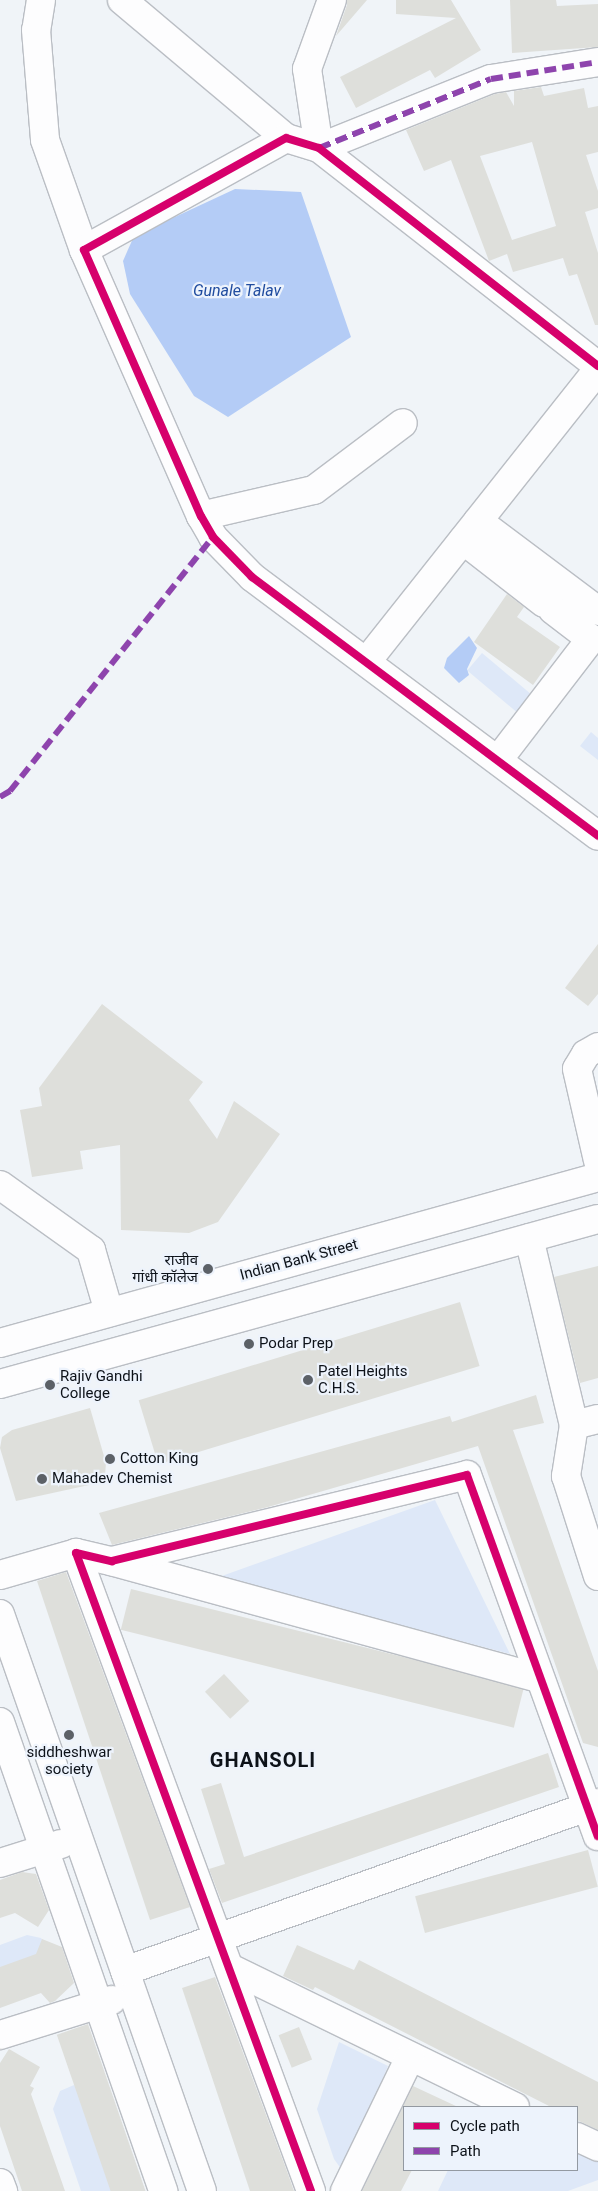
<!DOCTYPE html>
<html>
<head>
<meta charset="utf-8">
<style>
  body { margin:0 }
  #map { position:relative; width:598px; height:2191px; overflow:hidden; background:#f0f4f8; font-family:Roboto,"Noto Sans Devanagari",sans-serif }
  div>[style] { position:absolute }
  .green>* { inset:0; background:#dee8f8; transform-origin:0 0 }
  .water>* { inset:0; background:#b4ccf6 }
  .building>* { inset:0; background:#dedfdb; transform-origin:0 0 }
  .roads { filter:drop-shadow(1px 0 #babec4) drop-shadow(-1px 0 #babec4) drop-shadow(0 1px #babec4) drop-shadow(0 -1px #babec4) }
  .minor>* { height:28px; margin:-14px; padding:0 14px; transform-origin:14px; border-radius:14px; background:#fdfdfe }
  .quiet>* { height:6px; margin-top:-3px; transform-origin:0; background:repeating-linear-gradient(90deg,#8e44ad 0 12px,transparent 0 18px) }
  .cycleway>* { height:8px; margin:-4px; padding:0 4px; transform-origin:4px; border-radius:4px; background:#d6006c }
  .dots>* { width:14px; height:14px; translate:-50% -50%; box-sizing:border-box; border:2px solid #edf3fc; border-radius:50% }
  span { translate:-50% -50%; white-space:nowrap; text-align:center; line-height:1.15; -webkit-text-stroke:4.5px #edf3fc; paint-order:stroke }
  .poi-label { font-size:15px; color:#0d1219 }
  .right { translate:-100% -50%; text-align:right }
  .left { translate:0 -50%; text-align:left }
  .street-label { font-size:15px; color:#0d1219 }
  .water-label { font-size:16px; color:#204c9f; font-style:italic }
  .district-label { font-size:20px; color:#0d1219; font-weight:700; letter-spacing:1px }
  .legend { position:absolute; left:403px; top:2106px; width:175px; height:65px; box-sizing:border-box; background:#edf3fc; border:1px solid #9399a1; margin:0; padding:6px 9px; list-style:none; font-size:15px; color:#0d1219 }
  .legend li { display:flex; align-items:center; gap:10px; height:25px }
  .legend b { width:25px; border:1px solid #9399a1 }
</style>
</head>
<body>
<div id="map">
  <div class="green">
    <div style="left:482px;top:653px;width:70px;height:23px;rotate:40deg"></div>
    <div style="clip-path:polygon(591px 732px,598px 738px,598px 760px,580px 746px)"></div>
    <div style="clip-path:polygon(435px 1500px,510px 1654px,219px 1577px)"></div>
    <div style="clip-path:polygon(27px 1935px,41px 1938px,50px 1949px,0 1981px,0 1945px)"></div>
    <div style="clip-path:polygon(339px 2042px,388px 2066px,344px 2173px,334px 2159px,317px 2109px)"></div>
    <div style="clip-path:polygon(74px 2085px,84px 2095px,119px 2191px,81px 2191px,53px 2109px,60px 2091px)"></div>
    <div style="clip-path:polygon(577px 2149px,598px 2159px,598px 2180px,568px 2191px,438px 2191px,448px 2170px,577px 2170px)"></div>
  </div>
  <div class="water">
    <div style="clip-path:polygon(235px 189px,301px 192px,351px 337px,228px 417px,194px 396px,130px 294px,123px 261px,134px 236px)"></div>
    <div style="clip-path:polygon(469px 636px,477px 648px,467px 669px,469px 675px,459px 683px,444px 668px,447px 658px)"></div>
  </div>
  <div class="building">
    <div style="clip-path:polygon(347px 0,367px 0,336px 36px,347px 5px)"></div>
    <div style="clip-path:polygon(396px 0,451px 0,481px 50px,435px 78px,430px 70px,356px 108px,340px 77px,456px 18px,396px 14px)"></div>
    <div style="clip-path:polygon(510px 0,556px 0,557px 6px,598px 4px,598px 47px,512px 53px)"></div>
    <div style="clip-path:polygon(evenodd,541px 87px,544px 96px,584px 88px,588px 108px,598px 106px,598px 152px,586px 155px,598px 191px,598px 208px,585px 212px,598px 253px,598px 325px,595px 325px,577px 274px,569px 276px,563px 258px,513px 272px,507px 254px,489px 261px,451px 160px,424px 171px,406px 130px,495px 94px,506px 92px,514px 106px,514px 91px,541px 87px,532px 142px,556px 226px,512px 240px,480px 156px,532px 142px)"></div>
    <div style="clip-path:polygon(507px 594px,524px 607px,517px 617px,560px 647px,533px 685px,474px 642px)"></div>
    <div style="clip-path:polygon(598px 944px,598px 994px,588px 1006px,565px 988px)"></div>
    <div style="clip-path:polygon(102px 1004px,203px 1082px,189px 1100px,217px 1139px,234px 1101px,280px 1134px,218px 1222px,189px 1233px,121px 1230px,120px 1145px,80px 1151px,83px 1169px,32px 1177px,20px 1110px,42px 1106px,39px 1088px)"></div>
    <div style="clip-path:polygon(598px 1266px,598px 1378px,580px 1383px,554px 1277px)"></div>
    <div style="left:460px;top:1302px;width:67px;height:336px;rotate:73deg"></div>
    <div style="clip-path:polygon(536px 1395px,544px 1423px,513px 1430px,598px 1671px,598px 1747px,583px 1743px,478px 1446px,268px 1507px,112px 1545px,99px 1513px,450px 1416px,452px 1422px)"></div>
    <div style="clip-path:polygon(90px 1408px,106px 1463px,105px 1475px,89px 1485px,16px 1501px,0 1448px,2px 1437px,12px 1430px)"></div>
    <div style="clip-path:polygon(66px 1572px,190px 1907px,150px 1920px,37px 1581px)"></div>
    <div style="left:131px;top:1589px;width:405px;height:42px;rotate:14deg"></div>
    <div style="left:224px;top:1674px;width:37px;height:26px;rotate:47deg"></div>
    <div style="clip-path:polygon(548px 1753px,559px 1787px,222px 1903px,209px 1869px,225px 1864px,201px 1789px,221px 1783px,244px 1857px)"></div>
    <div style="left:588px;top:1850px;width:38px;height:179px;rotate:75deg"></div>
    <div style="clip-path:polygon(22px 1872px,36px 1874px,49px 1910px,38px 1927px,15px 1913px,0 1918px,0 1880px)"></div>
    <div style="clip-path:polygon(42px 1939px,62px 1947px,74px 1983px,55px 2001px,50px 2003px,41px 1993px,0 2008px,0 1967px,36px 1954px)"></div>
    <div style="clip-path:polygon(297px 1945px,354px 1970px,359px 1960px,598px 2082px,598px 2130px,577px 2120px,577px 2107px,551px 2107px,315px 1987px,313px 1990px,283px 1976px)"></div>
    <div style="clip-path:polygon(215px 1977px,288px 2174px,294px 2191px,250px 2191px,182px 1988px)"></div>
    <div style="left:88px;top:2024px;width:177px;height:33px;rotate:71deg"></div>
    <div style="left:299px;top:2027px;width:35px;height:22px;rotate:68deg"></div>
    <div style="clip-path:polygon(9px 2049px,40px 2067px,30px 2086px,34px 2088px,31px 2094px,65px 2191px,22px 2191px,0 2126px,0 2063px)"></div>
    <div style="clip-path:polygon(413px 2086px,458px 2107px,404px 2107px,404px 2170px,412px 2170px,401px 2191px,362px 2191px)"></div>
  </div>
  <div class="roads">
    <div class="minor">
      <div style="left:41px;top:0;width:30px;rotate:99deg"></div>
      <div style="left:36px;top:30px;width:110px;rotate:85.3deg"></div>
      <div style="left:45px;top:140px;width:117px;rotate:70.5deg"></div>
      <div style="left:122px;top:0;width:214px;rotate:40.1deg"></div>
      <div style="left:319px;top:148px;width:185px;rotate:-21.9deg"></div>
      <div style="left:491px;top:79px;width:108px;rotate:-9deg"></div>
      <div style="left:319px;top:148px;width:80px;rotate:-98.6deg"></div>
      <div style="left:307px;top:69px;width:73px;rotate:-70.1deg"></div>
      <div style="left:598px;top:366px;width:354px;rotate:-142deg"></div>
      <div style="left:319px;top:148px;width:34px;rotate:-163deg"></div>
      <div style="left:286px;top:138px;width:231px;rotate:151deg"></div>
      <div style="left:84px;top:250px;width:291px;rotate:66.3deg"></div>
      <div style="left:201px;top:516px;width:24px;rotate:60deg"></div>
      <div style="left:213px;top:537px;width:56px;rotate:45.7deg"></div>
      <div style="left:252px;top:577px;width:432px;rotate:36.8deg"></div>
      <div style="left:201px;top:516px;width:116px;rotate:-13deg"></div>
      <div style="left:314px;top:490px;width:111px;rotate:-37deg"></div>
      <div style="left:478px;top:521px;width:150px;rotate:36.9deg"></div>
      <div style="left:463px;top:540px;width:103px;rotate:37.9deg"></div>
      <div style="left:367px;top:661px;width:372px;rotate:-51.6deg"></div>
      <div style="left:498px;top:760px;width:153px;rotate:-52.5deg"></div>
      <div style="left:591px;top:639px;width:48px;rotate:-142.7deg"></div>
      <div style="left:598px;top:1047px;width:14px;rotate:150deg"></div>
      <div style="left:586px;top:1054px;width:17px;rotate:121deg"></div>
      <div style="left:577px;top:1069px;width:94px;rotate:77.1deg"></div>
      <div style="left:0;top:1185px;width:112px;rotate:35.5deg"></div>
      <div style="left:91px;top:1250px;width:65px;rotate:73.8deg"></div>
      <div style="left:529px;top:1238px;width:192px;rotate:76.5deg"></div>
      <div style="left:574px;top:1425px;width:52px;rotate:98.9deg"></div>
      <div style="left:566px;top:1476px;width:105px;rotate:72.3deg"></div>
      <div style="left:0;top:1343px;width:621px;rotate:-15.51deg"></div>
      <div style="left:0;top:1384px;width:620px;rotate:-15.43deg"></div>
      <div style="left:574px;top:1425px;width:25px;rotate:-14deg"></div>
      <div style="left:114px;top:1562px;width:441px;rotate:15.3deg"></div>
      <div style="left:0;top:1575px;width:79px;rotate:-16.1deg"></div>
      <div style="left:0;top:1614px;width:611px;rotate:70.71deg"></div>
      <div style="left:0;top:1722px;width:497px;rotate:70.8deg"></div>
      <div style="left:0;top:1863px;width:64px;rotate:-17.3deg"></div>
      <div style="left:230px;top:1968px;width:317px;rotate:26deg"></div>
      <div style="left:125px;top:1971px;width:502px;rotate:-19.55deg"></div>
      <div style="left:0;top:2035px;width:117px;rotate:-17.4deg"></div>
      <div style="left:577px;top:2137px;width:23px;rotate:25deg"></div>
      <div style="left:0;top:2183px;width:9px;rotate:69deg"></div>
      <div style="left:311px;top:2191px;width:680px;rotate:-110.22deg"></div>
      <div style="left:76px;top:1553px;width:37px;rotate:13deg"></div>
      <div style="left:112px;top:1561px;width:365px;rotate:-13.6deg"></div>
      <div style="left:467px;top:1475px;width:384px;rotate:70.1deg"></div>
      <div style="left:345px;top:2191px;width:149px;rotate:-64.1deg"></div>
    </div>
  </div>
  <div class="quiet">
    <div style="left:319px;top:148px;width:185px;rotate:-21.9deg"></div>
    <div style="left:491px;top:79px;width:108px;rotate:-9deg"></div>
    <div style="left:0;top:797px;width:12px;rotate:-31deg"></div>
    <div style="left:10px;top:791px;width:325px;rotate:-51.4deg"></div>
  </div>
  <div class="cycleway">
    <div style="left:598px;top:366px;width:354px;rotate:-142deg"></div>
    <div style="left:319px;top:148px;width:34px;rotate:-163deg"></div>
    <div style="left:286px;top:138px;width:231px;rotate:151deg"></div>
    <div style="left:84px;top:250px;width:291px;rotate:66.3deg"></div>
    <div style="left:201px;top:516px;width:24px;rotate:60deg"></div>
    <div style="left:213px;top:537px;width:56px;rotate:45.7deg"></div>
    <div style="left:252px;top:577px;width:432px;rotate:36.8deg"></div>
    <div style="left:311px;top:2191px;width:680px;rotate:-110.22deg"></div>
    <div style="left:76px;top:1553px;width:37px;rotate:13deg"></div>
    <div style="left:112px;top:1561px;width:365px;rotate:-13.6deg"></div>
    <div style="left:467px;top:1475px;width:384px;rotate:70.1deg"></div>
  </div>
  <div class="dots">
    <div style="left:208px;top:1269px;background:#5c6167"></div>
    <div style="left:249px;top:1344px;background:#5c6167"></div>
    <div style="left:308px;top:1380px;background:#5c6167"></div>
    <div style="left:50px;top:1385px;background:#5c6167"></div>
    <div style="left:110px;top:1459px;background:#5c6167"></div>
    <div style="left:42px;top:1479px;background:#5c6167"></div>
    <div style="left:69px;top:1735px;background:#5c6167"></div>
  </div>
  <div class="poi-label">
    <span class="right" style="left:198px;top:1269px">राजीव<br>गांधी कॉलेज</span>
    <span class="left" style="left:259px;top:1344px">Podar Prep</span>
    <span class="left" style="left:318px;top:1380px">Patel Heights<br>C.H.S.</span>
    <span class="left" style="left:60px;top:1385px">Rajiv Gandhi<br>College</span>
    <span class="left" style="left:120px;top:1459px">Cotton King</span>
    <span class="left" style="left:52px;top:1479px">Mahadev Chemist</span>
    <span style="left:69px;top:1761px">siddheshwar<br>society</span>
  </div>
  <div class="street-label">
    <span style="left:299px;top:1260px;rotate:-15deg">Indian Bank Street</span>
  </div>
  <div class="water-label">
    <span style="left:237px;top:291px">Gunale Talav</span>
  </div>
  <div class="district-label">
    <span style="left:263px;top:1760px">GHANSOLI</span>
  </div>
  <ul class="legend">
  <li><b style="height:6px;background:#d6006c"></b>Cycle path</li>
  <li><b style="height:6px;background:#8e44ad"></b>Path</li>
  </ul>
</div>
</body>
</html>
